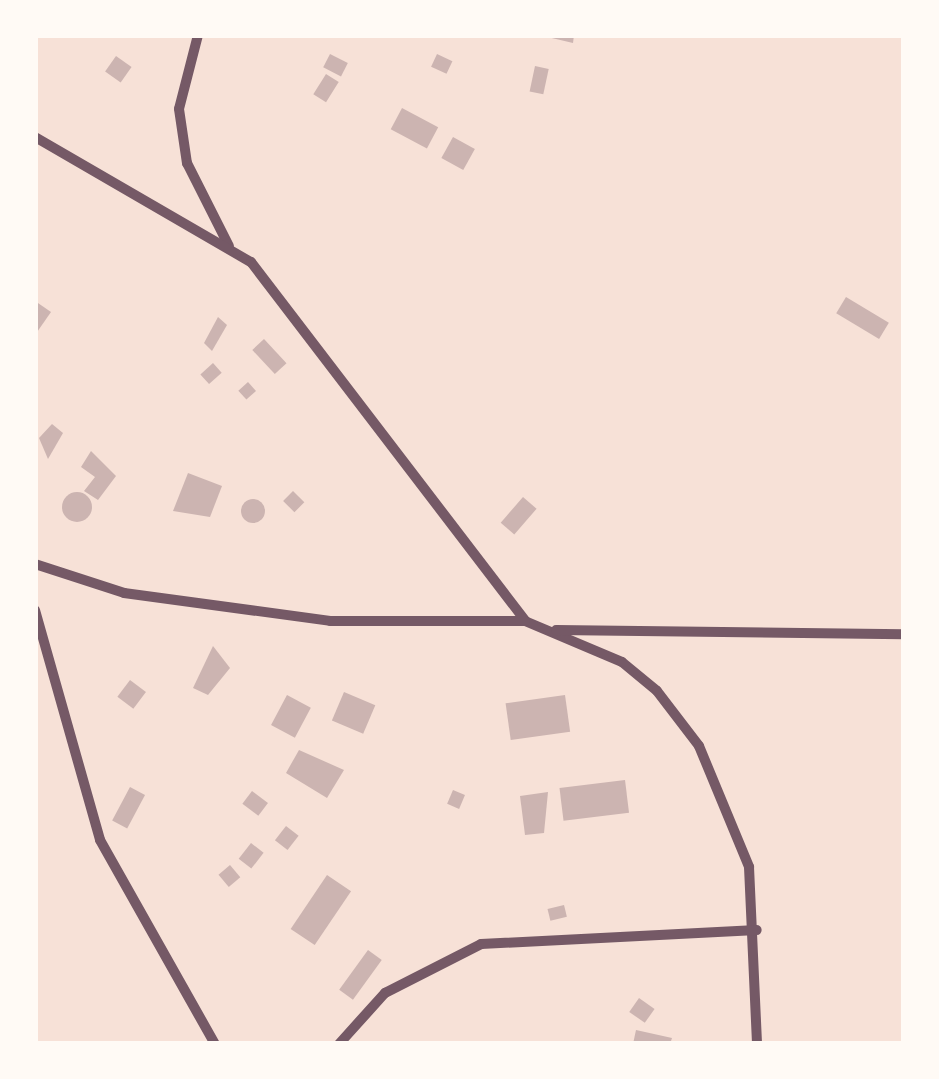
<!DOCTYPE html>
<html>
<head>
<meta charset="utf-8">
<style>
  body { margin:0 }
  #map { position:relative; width:939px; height:1079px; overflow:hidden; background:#f7e1d7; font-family:"Fira Sans Condensed",sans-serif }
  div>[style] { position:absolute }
  .building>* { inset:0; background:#ccb4b1; transform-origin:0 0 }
  .round { border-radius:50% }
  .minor>* { height:10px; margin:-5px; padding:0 5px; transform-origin:5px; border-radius:5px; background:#755966 }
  span { translate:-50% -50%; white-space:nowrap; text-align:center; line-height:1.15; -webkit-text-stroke:10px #fffaf5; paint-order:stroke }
  .frame { position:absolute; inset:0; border:38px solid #fffaf5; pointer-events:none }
</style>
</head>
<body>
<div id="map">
  <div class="building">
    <div style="clip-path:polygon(539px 35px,574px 35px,573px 43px)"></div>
    <div style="left:330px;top:54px;width:20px;height:15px;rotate:27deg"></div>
    <div style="left:437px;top:54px;width:17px;height:14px;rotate:25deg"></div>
    <div style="left:116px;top:56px;width:19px;height:19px;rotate:35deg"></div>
    <div style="left:535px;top:66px;width:14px;height:26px;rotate:12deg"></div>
    <div style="left:326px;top:74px;width:15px;height:24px;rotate:32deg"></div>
    <div style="left:402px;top:108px;width:41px;height:24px;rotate:28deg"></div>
    <div style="left:453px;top:137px;width:25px;height:24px;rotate:29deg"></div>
    <div style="left:846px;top:297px;width:50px;height:19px;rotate:31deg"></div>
    <div style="clip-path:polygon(35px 301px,51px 312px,35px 335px)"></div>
    <div style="clip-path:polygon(218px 317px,227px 325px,212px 351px,204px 343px)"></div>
    <div style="left:264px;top:339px;width:33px;height:16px;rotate:47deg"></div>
    <div style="left:213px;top:363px;width:13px;height:17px;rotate:48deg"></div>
    <div style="left:248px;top:382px;width:12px;height:13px;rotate:48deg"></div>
    <div style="clip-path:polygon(52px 424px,63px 433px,48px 459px,39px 438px)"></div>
    <div style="clip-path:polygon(91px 451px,116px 476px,98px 500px,84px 491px,95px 477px,81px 467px)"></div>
    <div style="clip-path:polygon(188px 473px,222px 486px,210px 517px,173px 511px)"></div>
    <div style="left:293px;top:491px;width:16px;height:14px;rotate:45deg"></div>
    <div class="round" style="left:62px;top:492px;width:30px;height:30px"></div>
    <div style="left:523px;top:497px;width:18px;height:34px;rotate:41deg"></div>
    <div class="round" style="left:241px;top:499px;width:24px;height:24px"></div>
    <div style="clip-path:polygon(213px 646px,230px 668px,208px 695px,193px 688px)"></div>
    <div style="left:130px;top:680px;width:20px;height:21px;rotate:37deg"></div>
    <div style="left:344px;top:692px;width:34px;height:31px;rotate:23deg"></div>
    <div style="left:287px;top:695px;width:27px;height:34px;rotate:28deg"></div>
    <div style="left:565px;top:695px;width:37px;height:60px;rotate:82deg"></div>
    <div style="clip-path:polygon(299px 750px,344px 770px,327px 798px,286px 773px)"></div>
    <div style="left:625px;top:780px;width:33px;height:66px;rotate:83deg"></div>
    <div style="left:130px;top:787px;width:17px;height:38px;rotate:28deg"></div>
    <div style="left:453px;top:790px;width:13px;height:15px;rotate:23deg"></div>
    <div style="left:252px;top:791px;width:20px;height:16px;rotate:37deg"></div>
    <div style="clip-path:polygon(548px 792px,544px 833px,525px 835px,520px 796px)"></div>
    <div style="left:286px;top:826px;width:16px;height:18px;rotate:38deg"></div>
    <div style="left:251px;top:843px;width:16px;height:20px;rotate:38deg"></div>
    <div style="left:230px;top:865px;width:16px;height:15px;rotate:50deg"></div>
    <div style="left:327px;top:875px;width:29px;height:65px;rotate:34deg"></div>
    <div style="left:564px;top:905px;width:12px;height:17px;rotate:76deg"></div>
    <div style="left:368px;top:950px;width:17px;height:49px;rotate:36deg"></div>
    <div style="left:639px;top:998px;width:19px;height:17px;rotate:35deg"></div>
    <div style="clip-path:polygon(636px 1030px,672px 1038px,670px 1044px,633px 1044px)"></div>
  </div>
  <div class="minor">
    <div style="left:198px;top:35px;width:76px;rotate:104.4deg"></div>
    <div style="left:179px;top:109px;width:55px;rotate:81.6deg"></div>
    <div style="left:187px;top:163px;width:93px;rotate:63.2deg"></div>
    <div style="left:35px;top:137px;width:250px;rotate:30.1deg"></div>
    <div style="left:251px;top:262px;width:452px;rotate:52.6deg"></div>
    <div style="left:525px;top:621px;width:105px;rotate:22.9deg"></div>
    <div style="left:622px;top:662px;width:45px;rotate:39.6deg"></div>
    <div style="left:657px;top:691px;width:69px;rotate:52.6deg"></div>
    <div style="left:699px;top:746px;width:131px;rotate:67.5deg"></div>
    <div style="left:749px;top:867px;width:177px;rotate:87.4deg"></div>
    <div style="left:35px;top:564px;width:94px;rotate:18deg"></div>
    <div style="left:124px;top:593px;width:208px;rotate:7.7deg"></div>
    <div style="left:330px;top:621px;width:195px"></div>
    <div style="left:35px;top:610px;width:239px;rotate:74.2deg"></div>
    <div style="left:100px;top:840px;width:234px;rotate:60.6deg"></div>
    <div style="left:556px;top:630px;width:348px;rotate:0.7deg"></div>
    <div style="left:339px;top:1044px;width:69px;rotate:-48deg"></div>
    <div style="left:385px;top:993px;width:108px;rotate:-27deg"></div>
    <div style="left:481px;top:944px;width:276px;rotate:-2.9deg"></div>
  </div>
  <div class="frame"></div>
</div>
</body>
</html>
